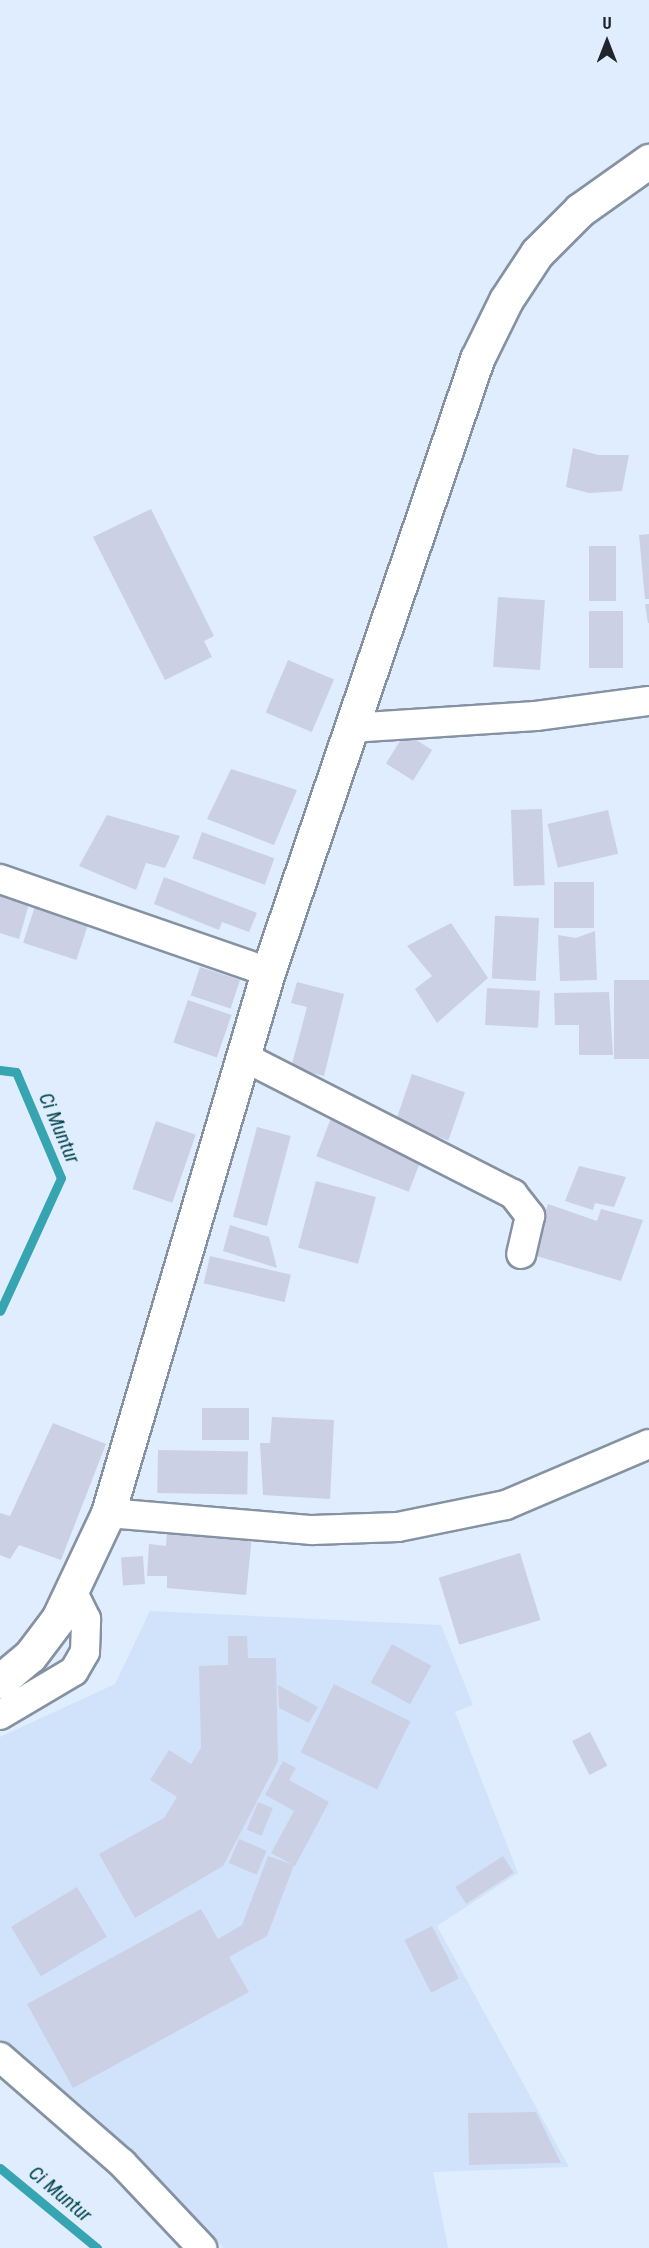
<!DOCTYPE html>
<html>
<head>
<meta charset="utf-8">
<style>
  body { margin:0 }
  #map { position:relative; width:649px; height:2248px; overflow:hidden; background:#dfedff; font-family:"Roboto Condensed",sans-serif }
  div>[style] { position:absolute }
  .built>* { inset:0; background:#d0e3fb }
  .stream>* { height:9px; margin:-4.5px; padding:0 4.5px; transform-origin:4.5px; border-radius:4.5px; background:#37a4b1 }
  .building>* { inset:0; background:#ccd0e4; transform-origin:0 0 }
  .roads { filter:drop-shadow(2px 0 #8592a2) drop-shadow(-2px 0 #8592a2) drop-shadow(0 2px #8592a2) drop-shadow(0 -2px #8592a2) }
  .minor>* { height:28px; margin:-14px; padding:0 14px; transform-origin:14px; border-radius:14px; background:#fff }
  .trunk>* { height:33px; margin:-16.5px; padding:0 16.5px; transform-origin:16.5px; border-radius:16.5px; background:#fff }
  span { translate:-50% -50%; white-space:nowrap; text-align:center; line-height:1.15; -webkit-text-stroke:6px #dfedff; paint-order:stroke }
  .water-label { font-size:20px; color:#01454c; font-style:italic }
  .north { position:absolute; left:577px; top:12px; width:60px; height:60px; -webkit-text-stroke:4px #dfedff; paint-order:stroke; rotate:0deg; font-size:16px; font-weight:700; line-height:24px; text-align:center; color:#20252b }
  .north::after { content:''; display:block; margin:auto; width:21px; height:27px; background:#20252b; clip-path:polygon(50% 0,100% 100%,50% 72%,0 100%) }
</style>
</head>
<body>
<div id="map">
  <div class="built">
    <div style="clip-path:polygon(150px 1611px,441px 1625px,473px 1705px,455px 1712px,518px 1873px,437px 1926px,569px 2167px,433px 2172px,448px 2248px,224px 2248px,78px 2102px,0 2039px,0 1737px,115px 1684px)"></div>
  </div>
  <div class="stream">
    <div style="left:0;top:1070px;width:16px;rotate:7deg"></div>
    <div style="left:16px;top:1072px;width:115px;rotate:67deg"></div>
    <div style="left:61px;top:1178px;width:146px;rotate:114.6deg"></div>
    <div style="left:0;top:2168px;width:126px;rotate:39.5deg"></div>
  </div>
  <div class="building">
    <div style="clip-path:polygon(573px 448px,598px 455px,629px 455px,622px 491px,589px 493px,566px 487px)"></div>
    <div style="clip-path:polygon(151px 509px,214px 636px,204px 641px,212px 657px,165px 680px,93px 537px)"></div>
    <div style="clip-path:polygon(649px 534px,649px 599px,645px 599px,639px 535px)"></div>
    <div style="left:616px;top:546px;width:55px;height:27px;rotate:90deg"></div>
    <div style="left:498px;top:597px;width:47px;height:70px;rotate:4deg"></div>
    <div style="clip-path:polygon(645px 604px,649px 604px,649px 623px,648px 623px)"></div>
    <div style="left:589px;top:611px;width:34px;height:57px"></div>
    <div style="left:288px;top:660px;width:50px;height:57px;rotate:23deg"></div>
    <div style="left:405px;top:733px;width:32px;height:36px;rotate:32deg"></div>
    <div style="clip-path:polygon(231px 769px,297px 790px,274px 845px,207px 819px)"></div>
    <div style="left:542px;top:809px;width:76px;height:31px;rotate:88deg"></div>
    <div style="left:608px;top:810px;width:45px;height:62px;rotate:77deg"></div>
    <div style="clip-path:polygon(107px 815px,180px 836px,165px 868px,146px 863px,136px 890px,79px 866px)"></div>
    <div style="left:202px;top:832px;width:77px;height:28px;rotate:20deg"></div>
    <div style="clip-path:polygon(164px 877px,257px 913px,249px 932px,222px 922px,219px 930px,154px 904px)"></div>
    <div style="left:594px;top:882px;width:46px;height:40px;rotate:90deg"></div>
    <div style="clip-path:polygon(0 888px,31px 897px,19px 939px,0 933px)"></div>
    <div style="left:38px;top:897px;width:56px;height:48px;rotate:18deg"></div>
    <div style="left:539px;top:918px;width:63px;height:44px;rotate:93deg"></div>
    <div style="clip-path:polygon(451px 923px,488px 978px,437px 1023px,415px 989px,432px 976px,407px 946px)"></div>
    <div style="clip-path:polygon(595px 931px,597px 980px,560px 981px,558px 935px,576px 938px)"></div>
    <div style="left:200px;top:967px;width:42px;height:30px;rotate:18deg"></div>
    <div style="left:649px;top:980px;width:79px;height:35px;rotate:90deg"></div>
    <div style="clip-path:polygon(297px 982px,344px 994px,324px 1076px,291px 1068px,307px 1007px,291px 1003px)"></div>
    <div style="left:487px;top:988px;width:53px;height:37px;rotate:3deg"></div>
    <div style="clip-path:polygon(609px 992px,613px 1055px,579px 1055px,579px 1025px,555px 1025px,554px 993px)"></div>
    <div style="left:188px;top:1000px;width:46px;height:45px;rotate:19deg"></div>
    <div style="left:412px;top:1074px;width:56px;height:51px;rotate:19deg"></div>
    <div style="left:331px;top:1118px;width:99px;height:41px;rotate:21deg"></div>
    <div style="left:156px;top:1121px;width:42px;height:72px;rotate:19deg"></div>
    <div style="left:257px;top:1127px;width:35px;height:93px;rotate:15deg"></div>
    <div style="clip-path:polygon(579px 1166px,626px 1177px,614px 1207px,595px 1203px,593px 1210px,565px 1201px)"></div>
    <div style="left:316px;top:1181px;width:62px;height:69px;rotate:15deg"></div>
    <div style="clip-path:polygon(548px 1204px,597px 1221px,601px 1209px,643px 1220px,621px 1281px,530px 1254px)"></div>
    <div style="clip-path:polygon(230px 1225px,269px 1237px,277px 1268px,223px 1251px)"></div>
    <div style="left:210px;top:1256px;width:83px;height:28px;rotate:13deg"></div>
    <div style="left:202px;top:1408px;width:47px;height:32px"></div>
    <div style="clip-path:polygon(272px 1417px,334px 1420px,330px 1499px,263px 1495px,260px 1443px,270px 1443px)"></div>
    <div style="clip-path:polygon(53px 1423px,106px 1444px,61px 1560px,19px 1545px,10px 1559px,0 1555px,0 1513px,10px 1516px)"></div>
    <div style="left:158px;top:1450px;width:90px;height:43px;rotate:1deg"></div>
    <div style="clip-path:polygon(167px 1530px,252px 1536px,246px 1595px,167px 1588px,167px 1576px,147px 1576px,149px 1544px,166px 1546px)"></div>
    <div style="left:520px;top:1553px;width:70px;height:85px;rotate:73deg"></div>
    <div style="left:143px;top:1556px;width:28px;height:22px;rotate:86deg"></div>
    <div style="clip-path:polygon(228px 1636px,247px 1636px,248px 1658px,276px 1658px,278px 1761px,223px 1866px,135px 1918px,99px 1854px,164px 1818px,177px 1797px,150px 1780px,169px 1750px,191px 1764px,201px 1748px,199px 1666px,228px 1665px)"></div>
    <div style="left:392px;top:1644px;width:45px;height:44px;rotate:29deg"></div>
    <div style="left:334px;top:1684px;width:85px;height:76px;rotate:26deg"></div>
    <div style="clip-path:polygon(278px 1685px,318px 1707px,309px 1723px,279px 1708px)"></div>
    <div style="left:590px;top:1732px;width:38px;height:20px;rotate:63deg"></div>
    <div style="clip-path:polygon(283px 1761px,296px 1768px,289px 1780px,329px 1802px,295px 1866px,271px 1853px,294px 1811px,265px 1795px)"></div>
    <div style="left:258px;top:1802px;width:16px;height:30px;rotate:22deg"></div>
    <div style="left:239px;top:1839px;width:30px;height:26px;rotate:23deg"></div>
    <div style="clip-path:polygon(268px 1856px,294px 1865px,267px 1936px,229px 1957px,249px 1992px,73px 2088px,27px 2004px,201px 1909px,218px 1939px,242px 1925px)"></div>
    <div style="left:503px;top:1856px;width:20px;height:57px;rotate:57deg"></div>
    <div style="left:77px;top:1887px;width:58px;height:77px;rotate:59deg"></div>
    <div style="left:432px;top:1926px;width:59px;height:31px;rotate:63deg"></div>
    <div style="clip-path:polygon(536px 2112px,561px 2163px,469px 2165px,468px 2113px)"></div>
  </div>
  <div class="roads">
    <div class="minor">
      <div style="left:350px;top:728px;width:186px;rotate:-3.7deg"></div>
      <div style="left:536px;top:716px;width:114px;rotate:-7.6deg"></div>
      <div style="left:0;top:879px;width:284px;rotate:19.1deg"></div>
      <div style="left:246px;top:1058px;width:300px;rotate:27deg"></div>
      <div style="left:513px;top:1194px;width:28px;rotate:52deg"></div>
      <div style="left:530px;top:1216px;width:39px;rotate:103deg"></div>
      <div style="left:108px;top:1513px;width:205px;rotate:4.8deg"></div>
      <div style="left:312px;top:1530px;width:86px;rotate:-2deg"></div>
      <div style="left:398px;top:1527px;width:110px;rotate:-11.5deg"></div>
      <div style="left:506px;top:1505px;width:155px;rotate:-23.1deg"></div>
      <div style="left:0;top:1715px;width:86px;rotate:-30.7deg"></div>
      <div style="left:74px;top:1671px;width:22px;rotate:-60deg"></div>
      <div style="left:85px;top:1652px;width:33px;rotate:-88deg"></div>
      <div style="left:86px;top:1619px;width:30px;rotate:-116deg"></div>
      <div style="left:0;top:2057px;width:162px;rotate:41deg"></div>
      <div style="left:122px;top:2163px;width:117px;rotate:46.7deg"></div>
    </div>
    <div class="trunk">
      <div style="left:0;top:1681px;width:39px;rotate:-40deg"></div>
      <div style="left:30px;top:1656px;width:46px;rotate:-52.9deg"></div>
      <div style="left:58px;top:1619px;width:117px;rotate:-64.7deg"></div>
      <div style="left:108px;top:1513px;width:564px;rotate:-73.52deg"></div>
      <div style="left:268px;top:972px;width:648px;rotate:-71.17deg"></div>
      <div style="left:477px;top:359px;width:66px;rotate:-63.8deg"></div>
      <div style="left:506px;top:300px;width:56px;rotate:-56.6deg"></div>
      <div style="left:537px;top:253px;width:61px;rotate:-45deg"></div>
      <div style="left:580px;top:210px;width:85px;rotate:-35.4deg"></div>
    </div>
  </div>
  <div class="water-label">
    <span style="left:59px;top:1128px;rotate:67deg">Ci Muntur</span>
    <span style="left:60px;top:2194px;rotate:40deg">Ci Muntur</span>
  </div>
  <div class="north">U</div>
</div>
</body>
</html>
